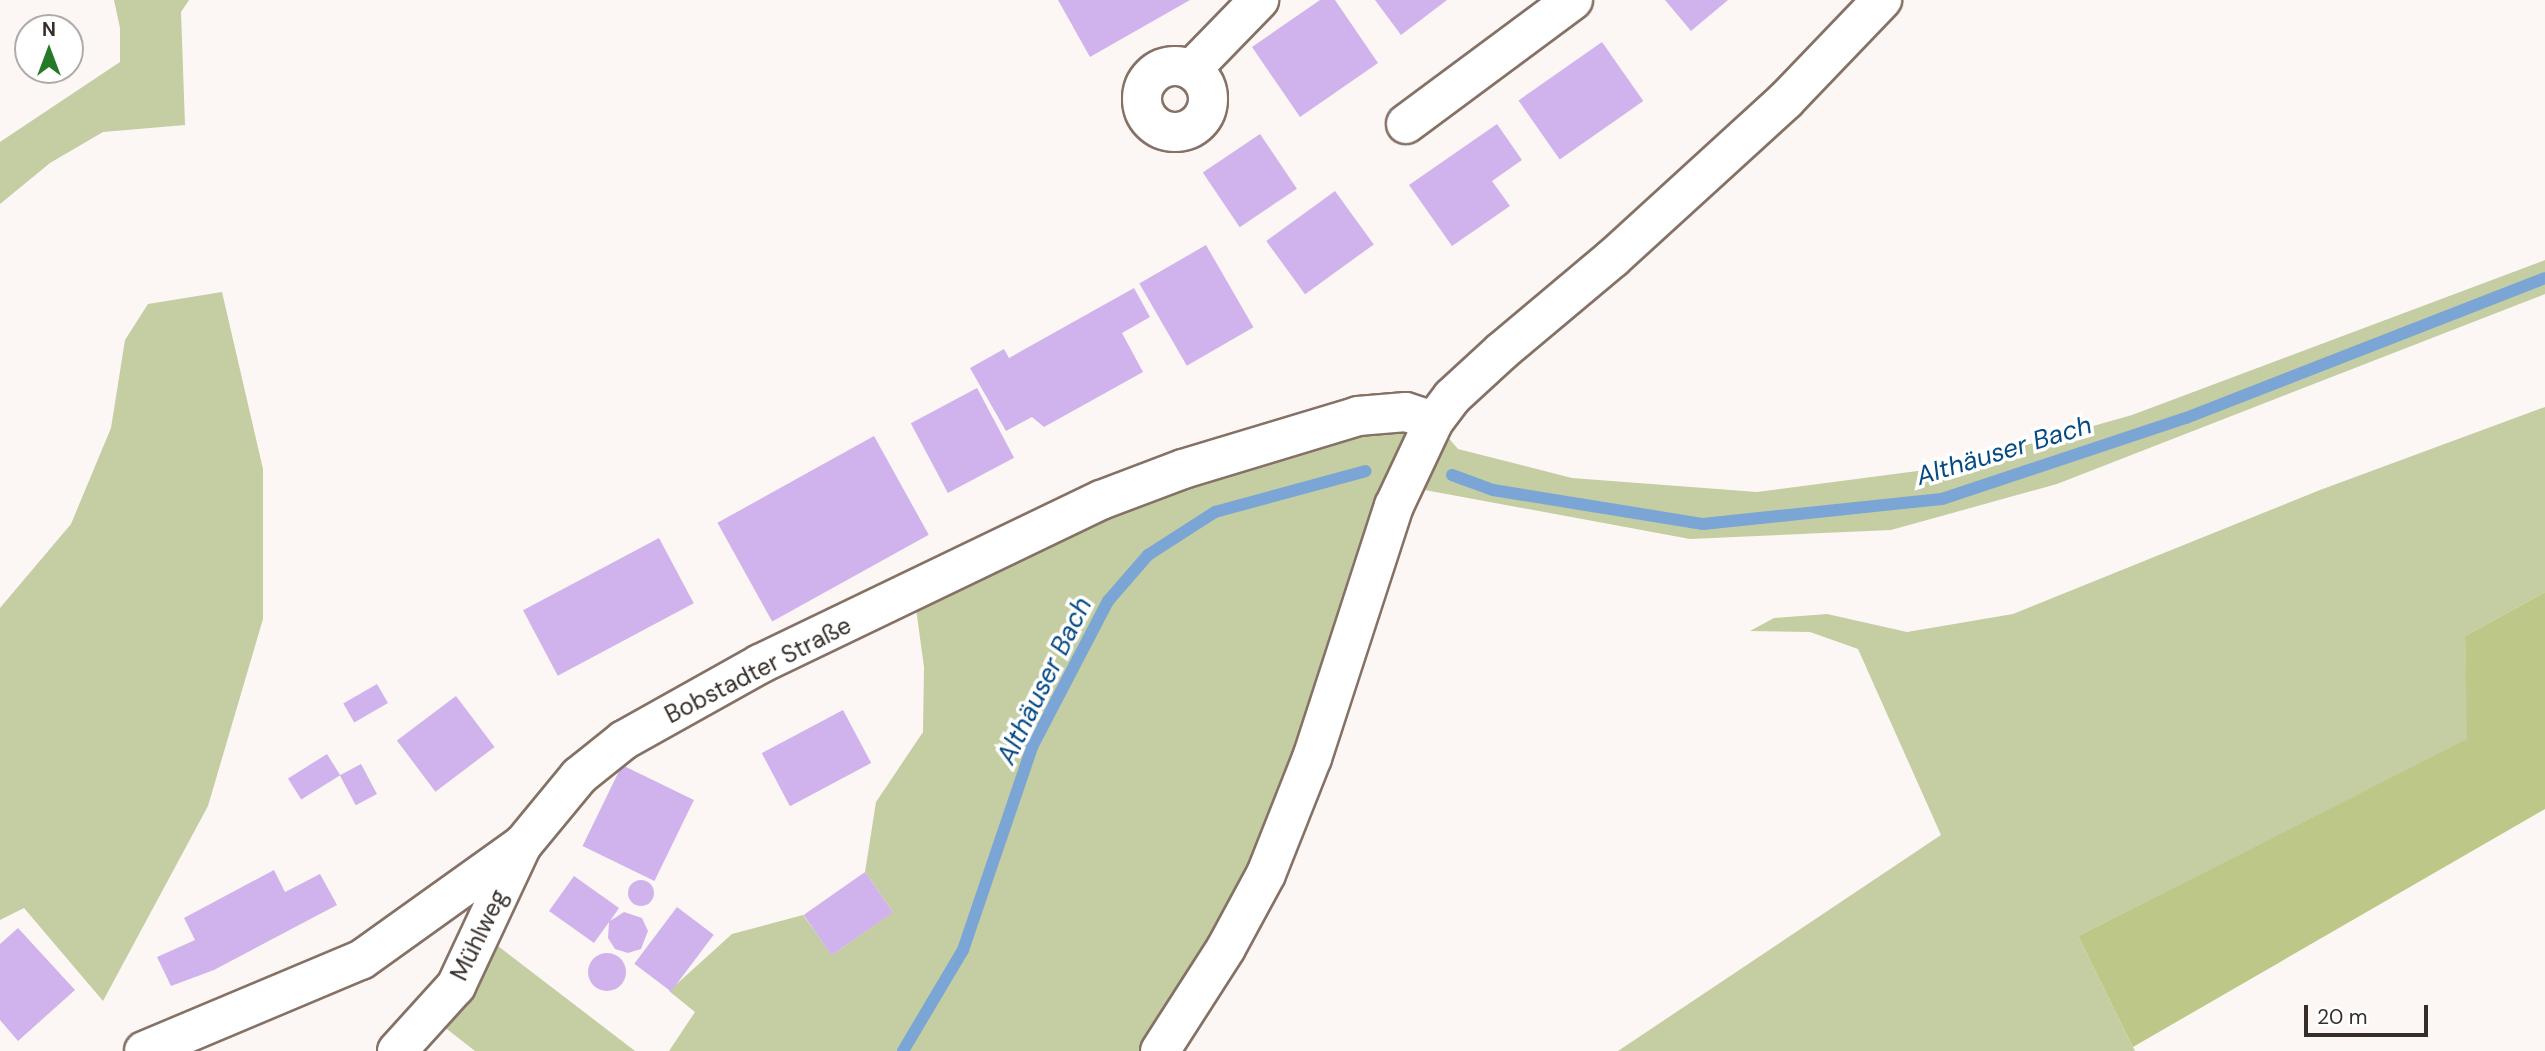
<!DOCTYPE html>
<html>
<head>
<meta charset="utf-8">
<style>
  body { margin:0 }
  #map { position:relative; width:2545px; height:1051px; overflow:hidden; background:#fcf7f4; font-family:"DM Sans",sans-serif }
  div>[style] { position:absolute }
  .green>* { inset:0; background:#c5cda2 }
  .forest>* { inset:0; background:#bdc888 }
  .stream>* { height:12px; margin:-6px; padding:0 6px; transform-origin:6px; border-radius:6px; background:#7aa5d5 }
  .building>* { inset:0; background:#d0b3ec; transform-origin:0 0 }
  .round { border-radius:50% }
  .roads { filter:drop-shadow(2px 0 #867166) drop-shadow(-2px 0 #867166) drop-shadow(0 2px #867166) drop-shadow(0 -2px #867166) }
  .minor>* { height:38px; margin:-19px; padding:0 19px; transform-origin:19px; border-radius:19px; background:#fff }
  .minor>.ring { margin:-19px; padding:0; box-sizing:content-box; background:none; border:38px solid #fff; border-radius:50% }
  span { translate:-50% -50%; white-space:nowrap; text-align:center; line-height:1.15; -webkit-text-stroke:7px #fff; paint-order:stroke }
  .street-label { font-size:24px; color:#372e29 }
  .water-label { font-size:26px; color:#064a84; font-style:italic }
  .north { position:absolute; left:14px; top:14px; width:70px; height:70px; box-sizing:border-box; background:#fff; border:2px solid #afaba9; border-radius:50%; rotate:0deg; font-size:19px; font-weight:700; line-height:28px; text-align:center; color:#372e29 }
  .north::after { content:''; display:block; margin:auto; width:24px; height:32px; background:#257a27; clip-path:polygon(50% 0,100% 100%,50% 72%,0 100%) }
  .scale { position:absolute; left:2304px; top:1005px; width:124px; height:32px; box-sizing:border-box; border:4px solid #372e29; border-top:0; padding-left:9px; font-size:21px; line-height:24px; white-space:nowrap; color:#372e29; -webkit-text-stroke:5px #fff; paint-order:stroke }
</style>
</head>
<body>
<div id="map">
  <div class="green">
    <div style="clip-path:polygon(114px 0,189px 0,181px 12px,185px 125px,103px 132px,50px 163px,0 204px,0 142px,120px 62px,120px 28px)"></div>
    <div style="clip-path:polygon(2545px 260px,2545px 294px,2057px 484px,1891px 530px,1690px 539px,1403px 486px,1312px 758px,1160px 1051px,669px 1051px,695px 1012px,669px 991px,732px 934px,803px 915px,832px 955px,893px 912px,865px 872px,876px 802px,923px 732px,924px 667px,914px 594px,1183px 469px,1434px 421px,1458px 449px,1572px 478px,1757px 492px,1948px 467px,2132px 415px)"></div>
    <div style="clip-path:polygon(222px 292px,263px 469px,263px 619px,208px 806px,103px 1001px,24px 908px,0 920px,0 608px,71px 524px,111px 428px,125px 340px,148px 304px)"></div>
    <div style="clip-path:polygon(2545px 407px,2545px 592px,2465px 636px,2468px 739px,2078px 936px,2135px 1051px,1618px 1051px,1941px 835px,1858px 649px,1810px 632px,1750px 631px,1774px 618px,1827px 614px,1907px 632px,2013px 614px,2320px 490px)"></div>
    <div style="clip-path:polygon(481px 933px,635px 1051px,475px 1051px,429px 1015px)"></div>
  </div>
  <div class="forest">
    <div style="clip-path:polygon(2545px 592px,2545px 809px,2133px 1047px,2078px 936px,2467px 739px,2465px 636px)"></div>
  </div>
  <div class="stream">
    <div style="left:1452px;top:475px;width:44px;rotate:20.1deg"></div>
    <div style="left:1493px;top:490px;width:213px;rotate:9.2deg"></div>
    <div style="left:1703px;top:524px;width:240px;rotate:-6deg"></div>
    <div style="left:1942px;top:499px;width:257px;rotate:-18.4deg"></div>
    <div style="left:2186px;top:418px;width:385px;rotate:-21.3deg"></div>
    <div style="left:903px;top:1051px;width:117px;rotate:-59.3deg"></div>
    <div style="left:963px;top:950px;width:214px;rotate:-71.2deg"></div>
    <div style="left:1032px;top:747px;width:165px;rotate:-62.5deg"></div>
    <div style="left:1108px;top:601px;width:61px;rotate:-49deg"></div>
    <div style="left:1148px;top:555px;width:80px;rotate:-32.7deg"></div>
    <div style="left:1215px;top:512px;width:156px;rotate:-15.2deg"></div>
  </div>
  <div class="building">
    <div style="clip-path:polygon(1058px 0,1190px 0,1090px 57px)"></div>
    <div style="clip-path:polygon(1320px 0,1335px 0,1378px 63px,1300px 117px,1252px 47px)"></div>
    <div style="clip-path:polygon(1375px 0,1447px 0,1401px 35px)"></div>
    <div style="clip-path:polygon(1665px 0,1728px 0,1691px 31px)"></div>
    <div style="left:1602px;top:42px;width:72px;height:102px;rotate:55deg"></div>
    <div style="clip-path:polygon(1497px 124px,1522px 160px,1492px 181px,1510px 206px,1452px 246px,1409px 185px)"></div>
    <div style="left:1260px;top:134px;width:66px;height:69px;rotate:56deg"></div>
    <div style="left:1335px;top:191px;width:66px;height:85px;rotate:54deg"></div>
    <div style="left:1206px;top:245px;width:95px;height:77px;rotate:60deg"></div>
    <div style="clip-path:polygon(1134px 288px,1150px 317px,1122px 333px,1143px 372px,1044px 427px,1032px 417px,1006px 431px,970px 368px,1004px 349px,1009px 358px)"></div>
    <div style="left:977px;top:388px;width:79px;height:75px;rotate:62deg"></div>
    <div style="left:874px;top:436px;width:113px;height:179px;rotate:61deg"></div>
    <div style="left:659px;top:538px;width:74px;height:154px;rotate:62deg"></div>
    <div style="left:377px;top:684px;width:22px;height:39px;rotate:60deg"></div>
    <div style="left:456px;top:696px;width:64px;height:74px;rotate:53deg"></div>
    <div style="left:843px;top:710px;width:60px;height:92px;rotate:62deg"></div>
    <div style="left:327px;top:754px;width:25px;height:46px;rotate:58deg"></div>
    <div style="left:361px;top:764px;width:34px;height:24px;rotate:62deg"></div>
    <div style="left:622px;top:765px;width:80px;height:90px;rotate:26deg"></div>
    <div style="clip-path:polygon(274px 870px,285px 892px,320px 874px,337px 905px,214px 970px,171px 986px,157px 957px,195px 940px,184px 918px)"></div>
    <div style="left:865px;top:872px;width:49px;height:75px;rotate:55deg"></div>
    <div style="clip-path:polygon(574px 876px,619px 908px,610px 921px,624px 912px,642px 918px,648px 931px,641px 949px,628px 953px,615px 949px,608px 938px,609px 922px,594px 943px,549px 911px)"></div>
    <div class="round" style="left:628px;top:880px;width:26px;height:26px"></div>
    <div style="left:677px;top:907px;width:46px;height:71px;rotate:37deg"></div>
    <div style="clip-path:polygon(18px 928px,75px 990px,18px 1041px,0 1020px,0 944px)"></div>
    <div class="round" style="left:588px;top:953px;width:38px;height:38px"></div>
  </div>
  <div class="roads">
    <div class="minor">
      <div class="ring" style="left:1142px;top:66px;width:28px;height:28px"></div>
      <div style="left:1191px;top:70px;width:98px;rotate:-45.8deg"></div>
      <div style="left:1406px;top:124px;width:208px;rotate:-36.6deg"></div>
      <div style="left:144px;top:1051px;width:235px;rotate:-22.8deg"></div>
      <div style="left:361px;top:960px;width:199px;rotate:-35.6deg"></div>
      <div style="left:523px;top:844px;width:88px;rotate:-50.5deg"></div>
      <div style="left:579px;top:776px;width:58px;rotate:-38.7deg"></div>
      <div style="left:624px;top:740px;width:156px;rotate:-29.2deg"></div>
      <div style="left:760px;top:664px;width:378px;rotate:-25.7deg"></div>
      <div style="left:1101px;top:500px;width:88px;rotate:-20.7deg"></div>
      <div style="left:1183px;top:469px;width:183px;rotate:-16.8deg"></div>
      <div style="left:1358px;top:416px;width:48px;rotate:-4.8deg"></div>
      <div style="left:1406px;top:412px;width:29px;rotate:18deg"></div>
      <div style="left:397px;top:1051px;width:88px;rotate:-47.8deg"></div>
      <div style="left:456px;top:986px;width:156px;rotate:-64.9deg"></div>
      <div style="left:1160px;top:1051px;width:122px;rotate:-57.3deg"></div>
      <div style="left:1226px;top:948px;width:84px;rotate:-61.6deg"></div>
      <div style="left:1266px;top:874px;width:125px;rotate:-68.4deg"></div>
      <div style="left:1312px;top:758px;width:265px;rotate:-72deg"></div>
      <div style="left:1394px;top:506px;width:94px;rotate:-64.8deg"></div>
      <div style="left:1434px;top:421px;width:30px;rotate:-53deg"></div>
      <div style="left:1452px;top:397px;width:68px;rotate:-42.6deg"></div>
      <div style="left:1502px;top:351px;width:145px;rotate:-40deg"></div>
      <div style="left:1613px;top:258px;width:234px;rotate:-42.4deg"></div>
      <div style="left:1786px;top:100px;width:139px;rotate:-46.2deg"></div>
    </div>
  </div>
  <div class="street-label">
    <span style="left:758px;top:670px;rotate:-27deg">Bobstadter Straße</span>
    <span style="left:479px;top:935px;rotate:-64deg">Mühlweg</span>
  </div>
  <div class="water-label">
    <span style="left:2004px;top:451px;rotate:-17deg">Althäuser Bach</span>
    <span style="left:1045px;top:681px;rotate:-64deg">Althäuser Bach</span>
  </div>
  <div class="north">N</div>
  <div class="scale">20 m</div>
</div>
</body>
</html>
